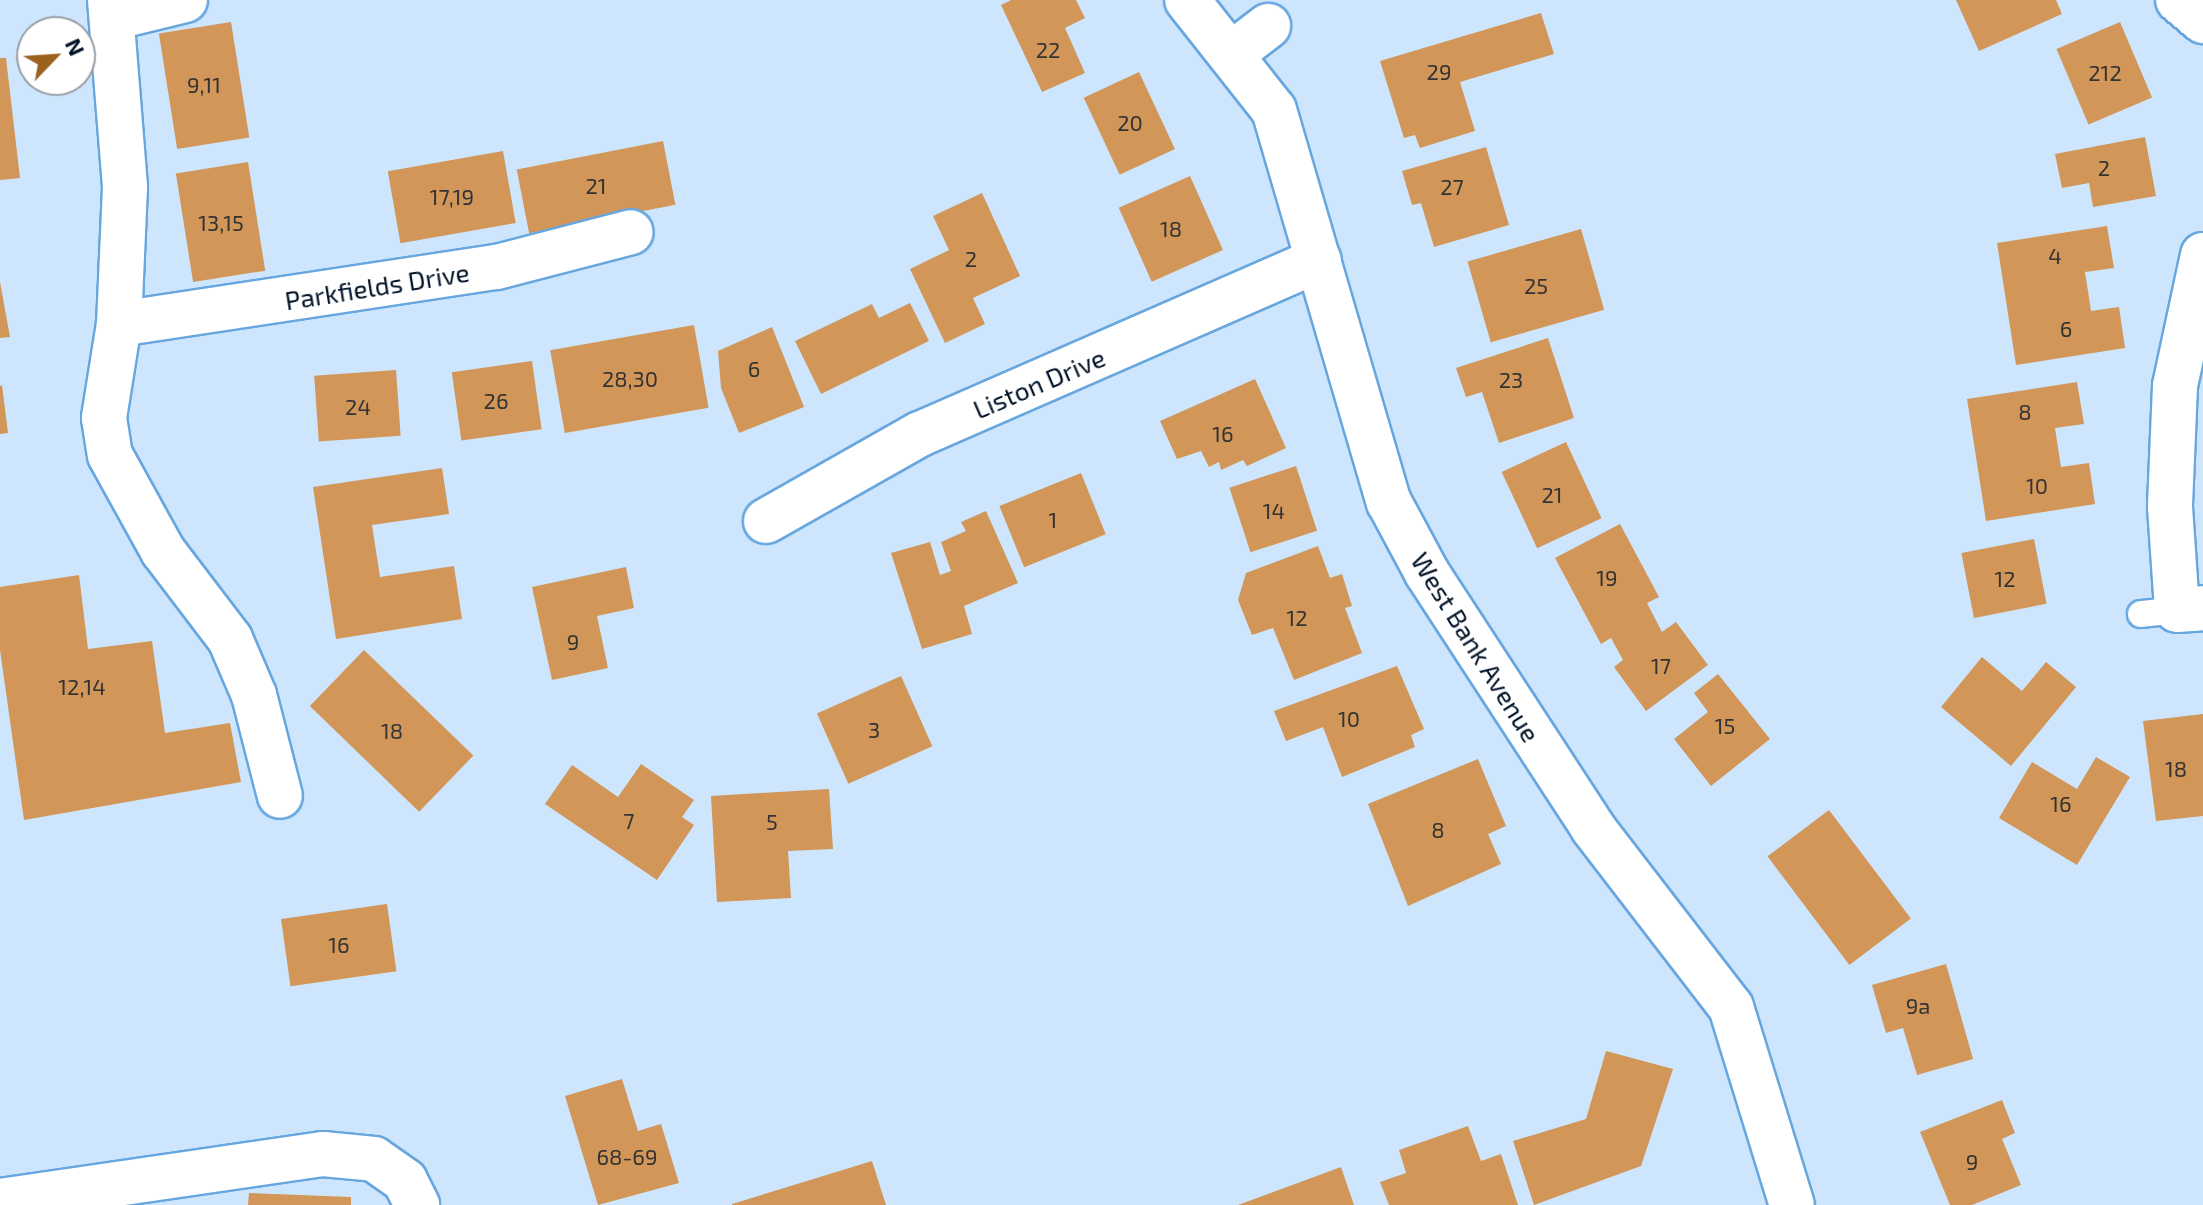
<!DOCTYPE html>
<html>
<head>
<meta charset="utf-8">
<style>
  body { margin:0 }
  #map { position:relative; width:2203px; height:1205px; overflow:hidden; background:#cde6fe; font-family:"Exo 2",sans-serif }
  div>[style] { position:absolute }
  .building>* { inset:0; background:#d19658; transform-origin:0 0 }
  .roads { filter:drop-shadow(2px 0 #67a6de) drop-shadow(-2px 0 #67a6de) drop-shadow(0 2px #67a6de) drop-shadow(0 -2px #67a6de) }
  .service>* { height:26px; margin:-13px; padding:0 13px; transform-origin:13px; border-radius:13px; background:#fff }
  .minor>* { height:44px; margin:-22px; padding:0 22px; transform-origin:22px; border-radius:22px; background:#fff }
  span { translate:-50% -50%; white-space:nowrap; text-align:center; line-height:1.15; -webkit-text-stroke:6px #fff; paint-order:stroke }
  .number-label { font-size:22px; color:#343333 }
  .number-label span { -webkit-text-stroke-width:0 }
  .street-label { font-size:26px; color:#001227 }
  .north { position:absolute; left:16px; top:16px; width:80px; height:80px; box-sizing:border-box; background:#fff; border:2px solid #99a0a9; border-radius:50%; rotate:65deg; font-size:22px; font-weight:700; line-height:32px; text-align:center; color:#001227 }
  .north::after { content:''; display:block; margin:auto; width:28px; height:36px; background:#9a621e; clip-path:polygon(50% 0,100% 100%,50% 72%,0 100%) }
</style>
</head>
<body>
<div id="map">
  <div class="building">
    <div style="clip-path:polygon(1011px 0,1076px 0,1085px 18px,1065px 28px,1085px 73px,1042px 92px,1001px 5px)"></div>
    <div style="clip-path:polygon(1956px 0,2056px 0,2062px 14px,1979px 51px)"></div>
    <div style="clip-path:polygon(1541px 13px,1554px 54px,1460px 82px,1475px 131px,1420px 148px,1415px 135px,1404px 138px,1380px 61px)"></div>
    <div style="left:231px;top:22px;width:117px;height:73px;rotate:81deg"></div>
    <div style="left:2120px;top:22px;width:82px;height:69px;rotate:67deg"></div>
    <div style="clip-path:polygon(0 58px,6px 58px,20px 178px,0 180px)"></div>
    <div style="left:1139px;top:72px;width:85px;height:61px;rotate:65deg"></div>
    <div style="clip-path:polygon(2145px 137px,2156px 196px,2093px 207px,2089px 183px,2062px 188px,2055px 154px)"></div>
    <div style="left:663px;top:141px;width:65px;height:149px;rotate:79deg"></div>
    <div style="clip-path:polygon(1486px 147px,1509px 225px,1434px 247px,1421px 203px,1412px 205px,1402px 171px)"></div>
    <div style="left:503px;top:151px;width:73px;height:117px;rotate:80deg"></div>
    <div style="left:248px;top:162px;width:110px;height:73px;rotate:81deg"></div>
    <div style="left:1190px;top:176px;width:81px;height:78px;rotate:66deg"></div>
    <div style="clip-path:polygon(982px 193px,1020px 276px,973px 298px,985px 324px,945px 343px,910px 269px,949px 250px,933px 216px)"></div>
    <div style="clip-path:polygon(2107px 226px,2114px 268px,2085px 272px,2088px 291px,2091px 311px,2119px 307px,2125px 348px,2016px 365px,1997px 243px)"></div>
    <div style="left:1581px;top:229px;width:84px;height:118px;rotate:74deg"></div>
    <div style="clip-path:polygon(0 282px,10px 337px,0 338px)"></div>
    <div style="clip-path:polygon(910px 303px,929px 341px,821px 394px,795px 341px,872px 304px,879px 318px)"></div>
    <div style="left:694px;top:325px;width:84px;height:146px;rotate:80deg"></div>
    <div style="clip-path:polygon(772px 327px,804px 407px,739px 433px,721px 388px,718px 351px)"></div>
    <div style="clip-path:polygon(1548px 338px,1574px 418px,1499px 443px,1482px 392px,1466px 397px,1456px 368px)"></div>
    <div style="left:532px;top:361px;width:69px;height:81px;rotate:82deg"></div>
    <div style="left:396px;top:370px;width:66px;height:82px;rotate:86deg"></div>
    <div style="clip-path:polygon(1255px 379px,1286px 448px,1247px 466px,1243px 460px,1221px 470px,1219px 462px,1209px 467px,1201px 451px,1177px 459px,1160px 421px)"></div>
    <div style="clip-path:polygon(2077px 382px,2084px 424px,2055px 428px,2061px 467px,2089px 463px,2095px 504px,1986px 521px,1967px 399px)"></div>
    <div style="clip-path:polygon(2px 385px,8px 433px,0 434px,0 386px)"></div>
    <div style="left:1566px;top:442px;width:84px;height:71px;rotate:65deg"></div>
    <div style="left:1296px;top:466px;width:68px;height:70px;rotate:72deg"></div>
    <div style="clip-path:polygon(442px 468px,449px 514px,372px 525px,380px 577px,454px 566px,462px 619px,336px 639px,313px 487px)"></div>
    <div style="left:1081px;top:473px;width:66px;height:88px;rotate:68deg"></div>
    <div style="clip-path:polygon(986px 511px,1018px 583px,964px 606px,972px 634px,922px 649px,891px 553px,930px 542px,940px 575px,951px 571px,941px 542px,966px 531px,961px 522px)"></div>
    <div style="clip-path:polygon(1620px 524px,1659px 597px,1647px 603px,1662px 632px,1676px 622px,1708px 665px,1646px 711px,1614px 667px,1623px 660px,1611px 638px,1601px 644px,1555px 558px)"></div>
    <div style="left:2034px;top:539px;width:66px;height:74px;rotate:79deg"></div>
    <div style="clip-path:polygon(1318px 546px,1330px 578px,1342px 574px,1352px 606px,1345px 608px,1362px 653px,1294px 680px,1273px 628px,1252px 635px,1238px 600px,1246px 573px)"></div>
    <div style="clip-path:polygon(626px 567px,634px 608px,597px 616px,608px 668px,552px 680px,532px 587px)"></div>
    <div style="clip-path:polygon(79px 575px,88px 649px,152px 641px,165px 733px,230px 723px,241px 782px,24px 820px,0 650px,0 587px)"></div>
    <div style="left:364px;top:650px;width:152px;height:78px;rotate:44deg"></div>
    <div style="clip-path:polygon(1982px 657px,2022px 691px,2046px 662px,2076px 687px,2011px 766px,1941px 707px)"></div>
    <div style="clip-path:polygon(1397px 666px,1424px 729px,1411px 735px,1415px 747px,1342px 777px,1323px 727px,1286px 741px,1274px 711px)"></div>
    <div style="clip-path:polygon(1718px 674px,1770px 739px,1711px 786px,1674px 739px,1708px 712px,1694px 693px)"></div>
    <div style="left:901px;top:676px;width:77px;height:92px;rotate:66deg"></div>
    <div style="clip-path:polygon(2203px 714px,2203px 816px,2156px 821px,2143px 721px)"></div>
    <div style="clip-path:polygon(2096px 757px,2130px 777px,2077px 865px,1999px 818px,2032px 762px,2077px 789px)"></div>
    <div style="clip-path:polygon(1478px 759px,1506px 826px,1488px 834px,1501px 864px,1408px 906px,1368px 804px)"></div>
    <div style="clip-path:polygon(641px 764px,694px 800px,682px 817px,694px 825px,657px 880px,545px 804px,572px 765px,618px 797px)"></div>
    <div style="clip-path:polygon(829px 789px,833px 849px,788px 851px,791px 898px,717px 902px,711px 796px)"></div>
    <div style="left:1829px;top:810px;width:136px;height:77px;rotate:53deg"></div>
    <div style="left:387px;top:904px;width:68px;height:107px;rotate:82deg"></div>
    <div style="clip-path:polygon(1946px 964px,1973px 1059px,1917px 1075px,1903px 1028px,1886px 1033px,1872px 985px)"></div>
    <div style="clip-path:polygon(1606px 1051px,1673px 1069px,1641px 1166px,1534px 1205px,1513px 1141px,1586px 1119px)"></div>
    <div style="clip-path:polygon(622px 1079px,638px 1131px,661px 1124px,679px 1183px,598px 1205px,565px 1096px)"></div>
    <div style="clip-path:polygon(2002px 1100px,2015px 1133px,2002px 1139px,2021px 1185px,1972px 1205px,1950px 1205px,1920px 1132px)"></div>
    <div style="clip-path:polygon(1468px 1126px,1481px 1161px,1501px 1154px,1518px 1205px,1389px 1205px,1380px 1182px,1406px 1173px,1399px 1150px)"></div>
    <div style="clip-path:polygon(872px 1161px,886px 1205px,732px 1205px,732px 1204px)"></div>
    <div style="clip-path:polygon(1341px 1167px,1354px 1205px,1238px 1205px)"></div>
    <div style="clip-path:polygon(249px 1193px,351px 1197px,351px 1205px,248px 1205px)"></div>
  </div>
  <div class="roads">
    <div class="service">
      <div style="left:2141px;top:614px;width:36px;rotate:-6deg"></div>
    </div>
    <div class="minor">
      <div style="left:110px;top:0;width:188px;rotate:85.4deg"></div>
      <div style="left:125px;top:187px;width:137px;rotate:92.5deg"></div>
      <div style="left:119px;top:324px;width:95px;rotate:99.1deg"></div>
      <div style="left:104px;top:418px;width:37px;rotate:81deg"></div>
      <div style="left:110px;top:455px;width:110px;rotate:61.1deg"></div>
      <div style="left:163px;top:551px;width:111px;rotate:52.7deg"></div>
      <div style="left:230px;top:639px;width:61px;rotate:66.8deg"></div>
      <div style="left:254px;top:695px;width:104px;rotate:75.6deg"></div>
      <div style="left:1187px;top:0;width:140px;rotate:51.7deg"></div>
      <div style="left:1274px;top:110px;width:409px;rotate:73.7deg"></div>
      <div style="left:1389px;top:502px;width:81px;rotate:61.8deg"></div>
      <div style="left:1427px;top:573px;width:304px;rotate:56.9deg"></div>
      <div style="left:1593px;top:828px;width:226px;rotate:52.4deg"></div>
      <div style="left:1731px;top:1007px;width:207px;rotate:72.9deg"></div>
      <div style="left:2178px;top:0;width:33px;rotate:40deg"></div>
      <div style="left:116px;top:17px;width:71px;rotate:-13.8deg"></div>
      <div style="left:1234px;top:52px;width:43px;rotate:-37.4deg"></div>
      <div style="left:2203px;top:255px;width:134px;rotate:102.1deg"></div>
      <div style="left:2175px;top:386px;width:121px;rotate:92.4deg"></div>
      <div style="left:2170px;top:507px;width:103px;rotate:86.1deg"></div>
      <div style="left:2177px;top:610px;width:26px;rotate:-4deg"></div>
      <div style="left:119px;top:324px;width:382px;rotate:-8.6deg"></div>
      <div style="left:497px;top:267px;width:138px;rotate:-14.6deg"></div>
      <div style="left:766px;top:521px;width:177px;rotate:-29.5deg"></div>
      <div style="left:920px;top:434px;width:435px;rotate:-23.6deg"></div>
      <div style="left:0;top:1201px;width:326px;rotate:-8.3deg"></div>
      <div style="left:323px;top:1154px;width:51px;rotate:5.6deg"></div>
      <div style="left:374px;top:1159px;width:38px;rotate:35deg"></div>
      <div style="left:405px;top:1181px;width:27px;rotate:63deg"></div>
    </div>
  </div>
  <div class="number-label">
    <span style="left:1048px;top:50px">22</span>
    <span style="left:1439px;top:72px">29</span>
    <span style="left:2105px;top:73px">212</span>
    <span style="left:204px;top:85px">9,11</span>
    <span style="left:1130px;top:123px">20</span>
    <span style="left:2104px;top:168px">2</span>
    <span style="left:596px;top:186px">21</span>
    <span style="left:1452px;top:187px">27</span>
    <span style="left:452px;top:197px">17,19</span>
    <span style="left:221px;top:223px">13,15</span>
    <span style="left:1171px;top:229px">18</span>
    <span style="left:2055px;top:256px">4</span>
    <span style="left:971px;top:259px">2</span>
    <span style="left:1536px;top:286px">25</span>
    <span style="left:2066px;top:329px">6</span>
    <span style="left:754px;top:369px">6</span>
    <span style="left:630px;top:379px">28,30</span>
    <span style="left:1511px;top:380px">23</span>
    <span style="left:496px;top:401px">26</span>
    <span style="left:358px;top:407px">24</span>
    <span style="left:2025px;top:412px">8</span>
    <span style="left:1223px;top:434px">16</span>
    <span style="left:2037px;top:486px">10</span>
    <span style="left:1552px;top:495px">21</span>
    <span style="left:1274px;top:511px">14</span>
    <span style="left:1053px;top:520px">1</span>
    <span style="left:1607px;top:578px">19</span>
    <span style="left:2005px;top:579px">12</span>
    <span style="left:1297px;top:618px">12</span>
    <span style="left:573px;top:642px">9</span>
    <span style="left:1661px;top:666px">17</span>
    <span style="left:82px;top:687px">12,14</span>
    <span style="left:1349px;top:719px">10</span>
    <span style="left:1725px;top:726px">15</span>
    <span style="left:874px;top:730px">3</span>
    <span style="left:392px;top:731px">18</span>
    <span style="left:2176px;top:769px">18</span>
    <span style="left:2061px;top:804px">16</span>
    <span style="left:629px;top:821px">7</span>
    <span style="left:772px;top:822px">5</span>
    <span style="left:1438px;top:830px">8</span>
    <span style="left:339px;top:945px">16</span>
    <span style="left:1918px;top:1006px">9a</span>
    <span style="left:627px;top:1157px">68-69</span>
    <span style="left:1972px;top:1162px">9</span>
  </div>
  <div class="street-label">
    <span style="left:377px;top:286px;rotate:-9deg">Parkfields Drive</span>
    <span style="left:1039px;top:383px;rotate:-23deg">Liston Drive</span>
    <span style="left:1476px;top:647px;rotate:58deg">West Bank Avenue</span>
  </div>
  <div class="north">N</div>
</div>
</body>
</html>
